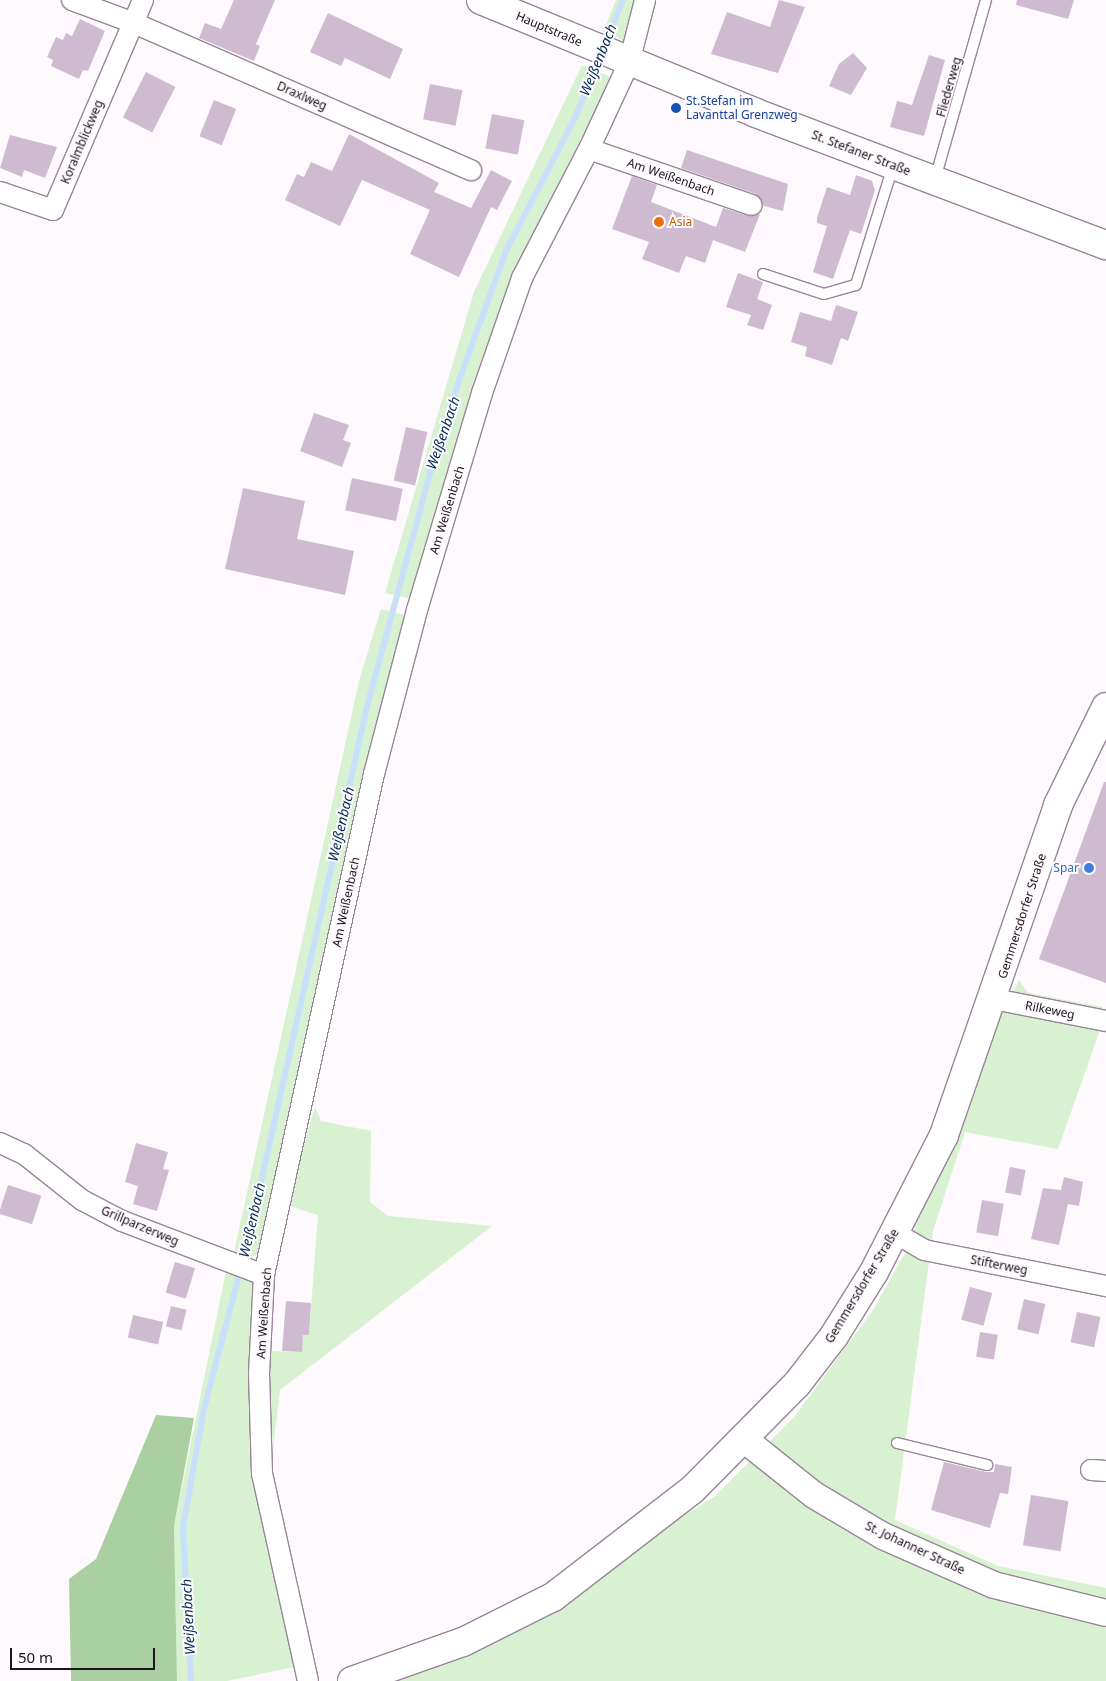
<!DOCTYPE html>
<html>
<head>
<meta charset="utf-8">
<style>
  body { margin:0 }
  #map { position:relative; width:1106px; height:1681px; overflow:hidden; background:#fdf9fd; font-family:"Noto Sans",sans-serif }
  div>[style] { position:absolute }
  .green>* { inset:0; background:#d7f1d1 }
  .forest>* { inset:0; background:#aacfa1 }
  .stream>* { height:5.5px; margin:-2.75px; padding:0 2.75px; transform-origin:2.75px; border-radius:2.75px; background:#c8e0fa }
  .building>* { inset:0; background:#cfbbd0; transform-origin:0 0 }
  .roads { filter:drop-shadow(1px 0 #988598) drop-shadow(-1px 0 #988598) drop-shadow(0 1px #988598) drop-shadow(0 -1px #988598) }
  .service>* { height:10px; margin:-5px; padding:0 5px; transform-origin:5px; border-radius:5px; background:#fff }
  .minor>* { height:20px; margin:-10px; padding:0 10px; transform-origin:10px; border-radius:10px; background:#fff }
  .tertiary>* { height:26px; margin:-13px; padding:0 13px; transform-origin:13px; border-radius:13px; background:#fff }
  .secondary>* { height:28px; margin:-14px; padding:0 14px; transform-origin:14px; border-radius:14px; background:#fff }
  .dots>* { width:14px; height:14px; translate:-50% -50%; box-sizing:border-box; border:2px solid #fdf9fd; border-radius:50% }
  span { translate:-50% -50%; white-space:nowrap; text-align:center; line-height:1.15; -webkit-text-stroke:4px #fdf9fd; paint-order:stroke }
  .street-label { font-size:12px; color:#1b141b }
  .transit-label { font-size:12px; color:#164399 }
  .left { translate:0 -50%; text-align:left }
  .food-label { font-size:12px; color:#c56008 }
  .shop-label { font-size:12px; color:#366cbe }
  .right { translate:-100% -50%; text-align:right }
  .water-label { font-size:14px; color:#012e54; font-style:italic }
  .scale { position:absolute; left:10px; top:1648px; width:145px; height:22px; box-sizing:border-box; border:2px solid #1b141b; border-top:0; padding-left:6px; font-size:15px; line-height:18px; white-space:nowrap; color:#1b141b; -webkit-text-stroke:4px #fdf9fd; paint-order:stroke }
</style>
</head>
<body>
<div id="map">
  <div class="green">
    <div style="clip-path:polygon(616px 0,635px 0,625px 41px,603px 32px)"></div>
    <div style="clip-path:polygon(582px 65px,611px 77px,512px 281px,475px 377px,418px 582px,408px 598px,385px 593px,474px 292px)"></div>
    <div style="clip-path:polygon(381px 609px,404px 615px,258px 1255px,251px 1257px,234px 1252px,359px 681px)"></div>
    <div style="clip-path:polygon(1019px 980px,1028px 993px,1102px 1007px,1100px 1030px,1058px 1149px,965px 1132px,933px 1231px,895px 1520px,998px 1566px,1106px 1588px,1106px 1681px,368px 1681px,673px 1522px,714px 1497px,794px 1417px,873px 1310px,905px 1253px,978px 1062px)"></div>
    <div style="clip-path:polygon(315px 1107px,321px 1121px,371px 1131px,370px 1202px,388px 1216px,492px 1226px,280px 1390px,273px 1449px,268px 1351px,301px 1352px,303px 1335px,309px 1335px,318px 1215px,286px 1205px)"></div>
    <div style="clip-path:polygon(226px 1271px,252px 1282px,251px 1444px,294px 1667px,227px 1681px,177px 1681px,174px 1526px)"></div>
  </div>
  <div class="forest">
    <div style="clip-path:polygon(156px 1415px,194px 1418px,174px 1526px,177px 1681px,71px 1681px,69px 1579px,96px 1559px)"></div>
  </div>
  <div class="stream">
    <div style="left:605px;top:44px;width:48px;rotate:-67.8deg"></div>
    <div style="left:191px;top:1681px;width:153px;rotate:-93deg"></div>
    <div style="left:183px;top:1528px;width:121px;rotate:-80deg"></div>
    <div style="left:204px;top:1409px;width:170px;rotate:-75.3deg"></div>
    <div style="left:247px;top:1245px;width:551px;rotate:-77.43deg"></div>
    <div style="left:367px;top:707px;width:246px;rotate:-74.9deg"></div>
    <div style="left:431px;top:469px;width:92px;rotate:-72.3deg"></div>
    <div style="left:459px;top:381px;width:138px;rotate:-70.1deg"></div>
    <div style="left:506px;top:251px;width:150px;rotate:-62.6deg"></div>
    <div style="left:575px;top:118px;width:66px;rotate:-67.7deg"></div>
  </div>
  <div class="building">
    <div style="clip-path:polygon(234px 0,275px 0,256px 44px,260px 46px,254px 61px,199px 38px,205px 23px,221px 29px)"></div>
    <div style="clip-path:polygon(779px 0,805px 7px,778px 73px,711px 54px,727px 12px,770px 27px)"></div>
    <div style="clip-path:polygon(1017px 0,1074px 0,1068px 19px,1016px 5px)"></div>
    <div style="clip-path:polygon(328px 13px,403px 49px,390px 79px,345px 58px,341px 66px,310px 52px)"></div>
    <div style="clip-path:polygon(80px 19px,105px 31px,88px 71px,83px 70px,79px 79px,51px 66px,53px 60px,47px 57px,56px 37px,63px 40px,66px 33px,72px 36px)"></div>
    <div style="clip-path:polygon(853px 53px,867px 68px,851px 95px,829px 86px,839px 64px)"></div>
    <div style="clip-path:polygon(929px 55px,945px 60px,924px 136px,890px 127px,897px 101px,912px 105px)"></div>
    <div style="left:146px;top:72px;width:33px;height:51px;rotate:27deg"></div>
    <div style="left:430px;top:84px;width:33px;height:36px;rotate:11deg"></div>
    <div style="left:214px;top:100px;width:24px;height:39px;rotate:22deg"></div>
    <div style="left:492px;top:114px;width:33px;height:35px;rotate:11deg"></div>
    <div style="clip-path:polygon(349px 134px,439px 183px,434px 192px,471px 208px,491px 170px,512px 181px,497px 210px,491px 207px,459px 277px,410px 254px,430px 210px,362px 180px,340px 226px,285px 200px,297px 174px,304px 177px,311px 162px,332px 171px)"></div>
    <div style="clip-path:polygon(10px 135px,57px 147px,45px 178px,24px 170px,22px 177px,0 168px)"></div>
    <div style="clip-path:polygon(687px 150px,788px 184px,783px 211px,764px 206px,756px 194px,681px 168px)"></div>
    <div style="clip-path:polygon(856px 175px,872px 181px,875px 190px,861px 234px,850px 230px,833px 279px,813px 272px,827px 226px,817px 223px,817px 218px,827px 187px,850px 195px)"></div>
    <div style="clip-path:polygon(632px 176px,657px 185px,651px 202px,716px 227px,723px 208px,749px 216px,760px 214px,745px 252px,713px 240px,705px 263px,686px 256px,679px 273px,642px 259px,649px 242px,612px 229px)"></div>
    <div style="clip-path:polygon(738px 273px,763px 282px,757px 299px,772px 305px,763px 330px,747px 325px,751px 315px,726px 307px)"></div>
    <div style="clip-path:polygon(836px 305px,858px 312px,848px 341px,841px 338px,832px 365px,805px 356px,807px 347px,791px 342px,800px 312px,831px 321px)"></div>
    <div style="clip-path:polygon(314px 413px,349px 425px,343px 440px,351px 443px,342px 467px,300px 451px)"></div>
    <div style="left:406px;top:427px;width:22px;height:55px;rotate:13deg"></div>
    <div style="left:352px;top:478px;width:52px;height:33px;rotate:12deg"></div>
    <div style="clip-path:polygon(243px 488px,305px 501px,297px 539px,354px 551px,345px 595px,225px 569px)"></div>
    <div style="clip-path:polygon(1104px 782px,1106px 782px,1106px 983px,1039px 959px)"></div>
    <div style="clip-path:polygon(136px 1143px,168px 1152px,163px 1169px,169px 1170px,157px 1211px,133px 1204px,138px 1186px,125px 1182px)"></div>
    <div style="left:1010px;top:1167px;width:16px;height:26px;rotate:11deg"></div>
    <div style="clip-path:polygon(1064px 1177px,1083px 1182px,1079px 1206px,1068px 1204px,1059px 1245px,1031px 1239px,1043px 1188px,1061px 1190px)"></div>
    <div style="left:8px;top:1185px;width:35px;height:30px;rotate:18deg"></div>
    <div style="left:982px;top:1200px;width:22px;height:33px;rotate:10deg"></div>
    <div style="left:175px;top:1262px;width:21px;height:32px;rotate:17deg"></div>
    <div style="left:970px;top:1287px;width:23px;height:34px;rotate:15deg"></div>
    <div style="left:1024px;top:1299px;width:22px;height:31px;rotate:13deg"></div>
    <div style="clip-path:polygon(286px 1301px,311px 1303px,309px 1335px,303px 1335px,302px 1352px,282px 1351px)"></div>
    <div style="left:171px;top:1306px;width:16px;height:21px;rotate:14deg"></div>
    <div style="left:1077px;top:1312px;width:24px;height:31px;rotate:12deg"></div>
    <div style="left:133px;top:1315px;width:31px;height:23px;rotate:13deg"></div>
    <div style="left:980px;top:1332px;width:18px;height:25px;rotate:9deg"></div>
    <div style="clip-path:polygon(944px 1462px,986px 1472px,994px 1472px,995px 1464px,1012px 1467px,1008px 1494px,1000px 1493px,990px 1528px,931px 1510px)"></div>
    <div style="left:1031px;top:1495px;width:38px;height:51px;rotate:9deg"></div>
  </div>
  <div class="roads">
    <div class="service">
      <div style="left:935px;top:179px;width:186px;rotate:-74.1deg"></div>
      <div style="left:763px;top:274px;width:64px;rotate:18.2deg"></div>
      <div style="left:824px;top:294px;width:33px;rotate:-16deg"></div>
      <div style="left:856px;top:285px;width:125px;rotate:-72.7deg"></div>
      <div style="left:897px;top:1443px;width:93px;rotate:13.7deg"></div>
    </div>
    <div class="minor">
      <div style="left:72px;top:0;width:66px;rotate:20.4deg"></div>
      <div style="left:134px;top:23px;width:368px;rotate:23.6deg"></div>
      <div style="left:589px;top:149px;width:172px;rotate:19deg"></div>
      <div style="left:0;top:192px;width:56px;rotate:18.8deg"></div>
      <div style="left:53px;top:210px;width:228px;rotate:-66.8deg"></div>
      <div style="left:994px;top:999px;width:114px;rotate:11.1deg"></div>
      <div style="left:0;top:1143px;width:26px;rotate:25deg"></div>
      <div style="left:24px;top:1154px;width:74px;rotate:38.4deg"></div>
      <div style="left:82px;top:1200px;width:45px;rotate:27.7deg"></div>
      <div style="left:122px;top:1221px;width:152px;rotate:20.8deg"></div>
      <div style="left:895px;top:1233px;width:34px;rotate:30deg"></div>
      <div style="left:924px;top:1250px;width:186px;rotate:11.2deg"></div>
      <div style="left:1091px;top:1470px;width:15px;rotate:4deg"></div>
      <div style="left:308px;top:1681px;width:212px;rotate:-102.5deg"></div>
      <div style="left:262px;top:1474px;width:100px;rotate:-91.7deg"></div>
      <div style="left:259px;top:1374px;width:99px;rotate:-87.1deg"></div>
      <div style="left:264px;top:1275px;width:513px;rotate:-77.62deg"></div>
      <div style="left:374px;top:774px;width:170px;rotate:-75.3deg"></div>
      <div style="left:417px;top:610px;width:227px;rotate:-73.3deg"></div>
      <div style="left:482px;top:393px;width:122px;rotate:-70.8deg"></div>
      <div style="left:522px;top:278px;width:145px;rotate:-62.6deg"></div>
      <div style="left:589px;top:149px;width:95px;rotate:-65.1deg"></div>
      <div style="left:629px;top:63px;width:65px;rotate:-75.7deg"></div>
    </div>
    <div class="tertiary">
      <div style="left:745px;top:1440px;width:88px;rotate:38.6deg"></div>
      <div style="left:814px;top:1495px;width:80px;rotate:30.7deg"></div>
      <div style="left:883px;top:1536px;width:121px;rotate:23.8deg"></div>
      <div style="left:994px;top:1585px;width:115px;rotate:14deg"></div>
    </div>
    <div class="secondary">
      <div style="left:481px;top:0;width:297px;rotate:22.3deg"></div>
      <div style="left:756px;top:113px;width:374px;rotate:20.7deg"></div>
      <div style="left:352px;top:1681px;width:118px;rotate:-19.4deg"></div>
      <div style="left:463px;top:1642px;width:101px;rotate:-26.6deg"></div>
      <div style="left:553px;top:1597px;width:175px;rotate:-37.6deg"></div>
      <div style="left:692px;top:1490px;width:149px;rotate:-45.3deg"></div>
      <div style="left:797px;top:1384px;width:61px;rotate:-52.4deg"></div>
      <div style="left:834px;top:1336px;width:75px;rotate:-58deg"></div>
      <div style="left:874px;top:1272px;width:154px;rotate:-62.9deg"></div>
      <div style="left:944px;top:1135px;width:349px;rotate:-70.9deg"></div>
      <div style="left:1058px;top:805px;width:109px;rotate:-63.9deg"></div>
    </div>
  </div>
  <div class="dots">
    <div style="left:676px;top:108px;background:#1a4fb4"></div>
    <div style="left:659px;top:222px;background:#e8710a"></div>
    <div style="left:1089px;top:868px;background:#3f7fe0"></div>
  </div>
  <div class="street-label">
    <span style="left:549px;top:29px;rotate:23deg">Hauptstraße</span>
    <span style="left:949px;top:87px;rotate:-74deg">Fliederweg</span>
    <span style="left:302px;top:96px;rotate:24deg">Draxlweg</span>
    <span style="left:82px;top:142px;rotate:-67deg">Koralmblickweg</span>
    <span style="left:861px;top:153px;rotate:21deg">St. Stefaner Straße</span>
    <span style="left:671px;top:177px;rotate:19deg">Am Weißenbach</span>
    <span style="left:447px;top:510px;rotate:-73deg">Am Weißenbach</span>
    <span style="left:346px;top:902px;rotate:-78deg">Am Weißenbach</span>
    <span style="left:1022px;top:916px;rotate:-72deg">Gemmersdorfer Straße</span>
    <span style="left:1050px;top:1010px;rotate:11deg">Rilkeweg</span>
    <span style="left:140px;top:1226px;rotate:23deg">Grillparzerweg</span>
    <span style="left:999px;top:1265px;rotate:11deg">Stifterweg</span>
    <span style="left:862px;top:1286px;rotate:-59deg">Gemmersdorfer Straße</span>
    <span style="left:264px;top:1313px;rotate:-86deg">Am Weißenbach</span>
    <span style="left:915px;top:1548px;rotate:25deg">St. Johanner Straße</span>
  </div>
  <div class="transit-label">
    <span class="left" style="left:686px;top:108px">St.Stefan im<br>Lavanttal Grenzweg</span>
  </div>
  <div class="food-label">
    <span class="left" style="left:669px;top:222px">Asia</span>
  </div>
  <div class="shop-label">
    <span class="right" style="left:1079px;top:868px">Spar</span>
  </div>
  <div class="water-label">
    <span style="left:598px;top:60px;rotate:-68deg">Weißenbach</span>
    <span style="left:443px;top:433px;rotate:-71deg">Weißenbach</span>
    <span style="left:341px;top:824px;rotate:-77deg">Weißenbach</span>
    <span style="left:252px;top:1220px;rotate:-77deg">Weißenbach</span>
    <span style="left:188px;top:1617px;rotate:-93deg">Weißenbach</span>
  </div>
  <div class="scale">50 m</div>
</div>
</body>
</html>
